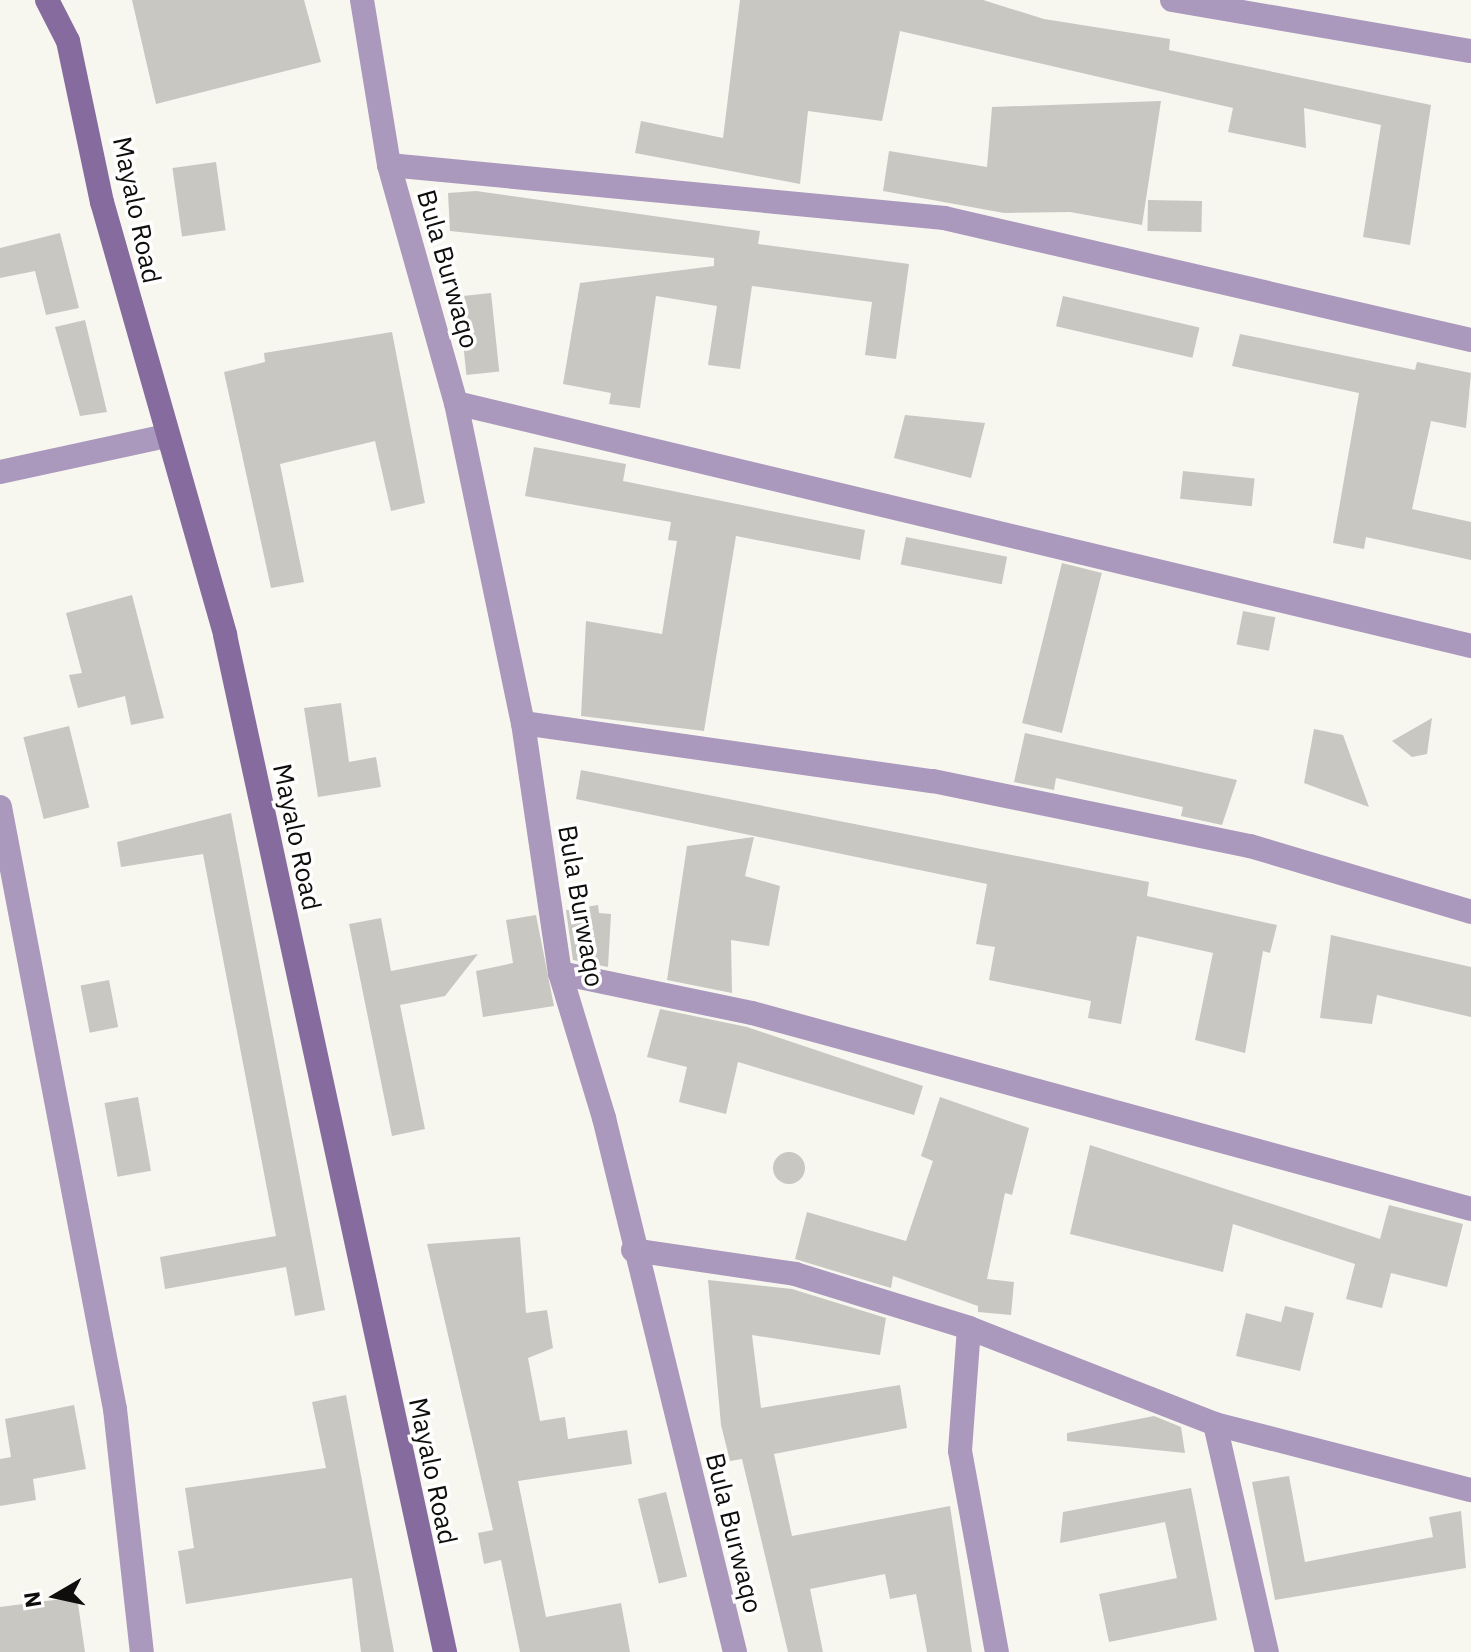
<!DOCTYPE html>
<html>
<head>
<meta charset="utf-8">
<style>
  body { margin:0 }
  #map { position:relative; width:1471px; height:1652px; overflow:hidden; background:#f7f7f0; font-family:"IBM Plex Sans",sans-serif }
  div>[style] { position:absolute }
  .building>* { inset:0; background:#c8c7c1; transform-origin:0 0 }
  .round { border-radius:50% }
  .street>* { height:24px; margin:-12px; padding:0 12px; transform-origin:12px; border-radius:12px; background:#ab98bd }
  .secondary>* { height:24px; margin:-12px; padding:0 12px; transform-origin:12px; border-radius:12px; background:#866b9f }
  span { translate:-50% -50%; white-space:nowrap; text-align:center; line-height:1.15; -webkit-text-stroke:7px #fff; paint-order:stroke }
  .street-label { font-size:26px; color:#0f0e0c }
  .north { position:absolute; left:16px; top:1556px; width:80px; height:80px; -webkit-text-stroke:6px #fff; paint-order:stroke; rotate:261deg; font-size:22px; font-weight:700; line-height:32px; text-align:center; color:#0f0e0c }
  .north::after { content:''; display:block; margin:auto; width:28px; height:36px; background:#0f0e0c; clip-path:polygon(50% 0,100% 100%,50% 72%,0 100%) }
</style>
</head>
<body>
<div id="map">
  <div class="building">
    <div style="clip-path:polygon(132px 0,304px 0,321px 62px,156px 104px)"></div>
    <div style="clip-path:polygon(740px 0,983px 0,1044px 19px,1170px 39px,1169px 50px,1431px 105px,1410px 245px,1363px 237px,1381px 125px,1304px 108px,1306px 148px,1228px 132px,1233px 108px,900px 31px,882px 121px,808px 111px,800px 184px,635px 153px,641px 121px,723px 138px)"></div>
    <div style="clip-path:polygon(1161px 101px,1142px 225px,1070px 212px,1004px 213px,883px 191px,889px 151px,987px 167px,992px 107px)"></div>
    <div style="left:216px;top:162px;width:69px;height:44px;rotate:82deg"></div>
    <div style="clip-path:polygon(476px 191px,760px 231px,758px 244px,909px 264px,896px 359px,865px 355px,872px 302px,752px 286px,740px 369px,708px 365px,717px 306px,656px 296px,640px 408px,609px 404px,611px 393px,563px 384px,580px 283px,714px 266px,714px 258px,450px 231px,448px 193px)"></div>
    <div style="left:1148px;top:200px;width:54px;height:31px;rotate:1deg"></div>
    <div style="clip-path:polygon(60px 233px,79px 308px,46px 315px,35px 271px,0 278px,0 248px)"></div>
    <div style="left:491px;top:293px;width:79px;height:33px;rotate:84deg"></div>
    <div style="left:1063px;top:296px;width:140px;height:31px;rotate:13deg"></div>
    <div style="clip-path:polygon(85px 320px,107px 412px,80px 416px,55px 327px)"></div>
    <div style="clip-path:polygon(392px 332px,425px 503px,391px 511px,375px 441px,280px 464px,304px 582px,271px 588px,224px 372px,265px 362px,264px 353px)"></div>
    <div style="clip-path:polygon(1240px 334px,1415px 370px,1417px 362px,1471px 373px,1466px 428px,1431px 421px,1412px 509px,1471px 522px,1471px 560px,1366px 537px,1364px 549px,1333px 543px,1359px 393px,1232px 366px)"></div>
    <div style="clip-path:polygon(905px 415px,985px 423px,971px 478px,894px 458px)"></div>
    <div style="clip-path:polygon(534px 447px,626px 464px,623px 481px,865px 530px,860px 560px,736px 536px,704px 731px,581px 716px,586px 621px,662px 634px,677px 541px,668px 540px,671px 522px,525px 496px)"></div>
    <div style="left:1183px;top:471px;width:72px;height:28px;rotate:6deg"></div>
    <div style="left:906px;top:537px;width:103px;height:28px;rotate:11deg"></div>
    <div style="left:1062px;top:563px;width:41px;height:165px;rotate:14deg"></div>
    <div style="clip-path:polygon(132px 595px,164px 718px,131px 725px,125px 696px,78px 708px,69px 675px,82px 673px,66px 613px)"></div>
    <div style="left:1243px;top:611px;width:33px;height:34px;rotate:11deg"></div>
    <div style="clip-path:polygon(341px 703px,349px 762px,376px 757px,381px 787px,318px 797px,304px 708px)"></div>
    <div style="clip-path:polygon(1432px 718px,1427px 754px,1412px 757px,1392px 741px)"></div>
    <div style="left:69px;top:726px;width:84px;height:47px;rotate:76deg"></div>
    <div style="clip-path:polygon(1314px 729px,1343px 735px,1369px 807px,1304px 783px)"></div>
    <div style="clip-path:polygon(1025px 733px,1237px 780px,1222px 825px,1181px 816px,1183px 807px,1056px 778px,1054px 790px,1014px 782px)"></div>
    <div style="clip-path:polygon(581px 770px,1149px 882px,1147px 896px,1277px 925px,1270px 953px,1263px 951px,1245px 1053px,1195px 1040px,1213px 953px,1137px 936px,1121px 1024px,1088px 1018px,1091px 1001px,989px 980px,995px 947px,976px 944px,987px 884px,576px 799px)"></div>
    <div style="clip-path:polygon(231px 813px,325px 1310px,295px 1316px,286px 1267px,165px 1289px,160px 1257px,276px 1236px,203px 854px,121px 867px,117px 842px)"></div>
    <div style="clip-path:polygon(754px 837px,745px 876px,780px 886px,769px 946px,731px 940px,732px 993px,667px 980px,687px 846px)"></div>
    <div style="clip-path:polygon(598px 905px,599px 913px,611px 914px,608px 967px,573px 960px,566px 910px)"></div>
    <div style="clip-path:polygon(536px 915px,554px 1006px,483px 1017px,476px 971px,513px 963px,506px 920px)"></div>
    <div style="clip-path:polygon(381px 918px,391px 971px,478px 954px,445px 996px,400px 1005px,425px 1129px,392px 1136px,349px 924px)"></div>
    <div style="clip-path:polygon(1331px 935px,1471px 967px,1471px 1017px,1377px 995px,1372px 1024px,1320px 1018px)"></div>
    <div style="left:109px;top:980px;width:48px;height:29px;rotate:79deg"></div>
    <div style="clip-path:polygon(660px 1009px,747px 1027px,923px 1086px,914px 1115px,738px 1062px,726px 1114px,679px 1102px,687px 1067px,647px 1057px)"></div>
    <div style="left:138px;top:1097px;width:75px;height:34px;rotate:80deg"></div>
    <div style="clip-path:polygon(940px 1097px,1029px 1128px,1012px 1195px,1005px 1193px,987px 1279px,1014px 1282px,1011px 1315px,978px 1312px,978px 1306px,893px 1276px,891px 1288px,795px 1259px,807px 1212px,906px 1241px,933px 1161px,921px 1156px)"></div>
    <div style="clip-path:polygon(1090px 1145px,1380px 1239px,1389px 1205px,1463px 1224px,1447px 1287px,1391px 1273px,1382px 1308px,1346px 1299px,1355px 1264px,1233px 1224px,1223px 1272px,1070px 1234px)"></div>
    <div class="round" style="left:773px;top:1152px;width:32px;height:32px"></div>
    <div style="clip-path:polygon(520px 1237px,526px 1313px,547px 1310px,553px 1348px,528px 1358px,540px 1421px,565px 1417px,568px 1439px,627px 1430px,632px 1464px,518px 1481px,546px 1617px,621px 1603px,630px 1652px,520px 1652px,501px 1560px,484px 1564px,478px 1533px,493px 1530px,427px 1244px)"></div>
    <div style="clip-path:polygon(708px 1280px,792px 1289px,886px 1318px,880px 1355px,752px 1335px,761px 1408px,900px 1385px,907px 1428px,774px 1454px,792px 1536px,950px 1506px,972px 1652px,927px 1652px,916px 1594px,890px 1599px,885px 1574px,810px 1589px,823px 1652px,788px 1652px,742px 1459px,730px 1461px,721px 1425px)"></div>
    <div style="clip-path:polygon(1285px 1306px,1314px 1313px,1300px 1371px,1236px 1356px,1246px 1313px,1281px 1322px)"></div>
    <div style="clip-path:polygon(346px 1395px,394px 1652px,361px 1652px,352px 1578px,186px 1604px,178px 1551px,194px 1548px,185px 1488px,326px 1468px,312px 1402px)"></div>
    <div style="clip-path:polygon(74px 1405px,86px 1469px,33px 1479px,36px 1500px,0 1506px,0 1459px,11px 1457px,5px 1419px)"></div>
    <div style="clip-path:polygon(1154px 1416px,1181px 1427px,1185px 1453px,1067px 1441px,1067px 1433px)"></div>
    <div style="clip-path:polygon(1289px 1476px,1305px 1562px,1433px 1537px,1429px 1517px,1461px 1511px,1466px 1568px,1275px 1600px,1252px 1482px)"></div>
    <div style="clip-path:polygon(1191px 1488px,1217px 1620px,1109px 1642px,1099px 1594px,1177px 1578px,1165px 1522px,1060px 1543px,1063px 1512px)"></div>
    <div style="left:666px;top:1492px;width:87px;height:29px;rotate:76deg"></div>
    <div style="clip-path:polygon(77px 1597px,85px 1652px,0 1652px,0 1607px)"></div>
  </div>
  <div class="street">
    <div style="left:362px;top:0;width:167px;rotate:80.7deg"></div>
    <div style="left:389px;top:165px;width:247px;rotate:74.3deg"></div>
    <div style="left:456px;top:403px;width:327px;rotate:78.2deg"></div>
    <div style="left:523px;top:723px;width:253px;rotate:81.6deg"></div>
    <div style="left:560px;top:973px;width:152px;rotate:73.1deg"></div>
    <div style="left:604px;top:1118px;width:550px;rotate:76.22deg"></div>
    <div style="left:1172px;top:0;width:303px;rotate:9.7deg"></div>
    <div style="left:389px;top:165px;width:558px;rotate:5.45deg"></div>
    <div style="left:944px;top:218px;width:541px;rotate:13.03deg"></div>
    <div style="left:456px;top:403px;width:1044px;rotate:13.46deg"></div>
    <div style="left:0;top:472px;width:170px;rotate:-12.2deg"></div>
    <div style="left:523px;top:723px;width:414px;rotate:8.1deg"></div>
    <div style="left:933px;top:781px;width:324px;rotate:11.6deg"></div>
    <div style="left:1250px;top:846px;width:231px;rotate:16.6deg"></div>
    <div style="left:0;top:807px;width:613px;rotate:79.19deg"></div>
    <div style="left:115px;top:1409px;width:244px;rotate:83.7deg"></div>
    <div style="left:560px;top:973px;width:196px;rotate:11.8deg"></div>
    <div style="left:752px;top:1013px;width:745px;rotate:15.25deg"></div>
    <div style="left:633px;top:1250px;width:164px;rotate:8.4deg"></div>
    <div style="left:795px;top:1274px;width:182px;rotate:17.2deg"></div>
    <div style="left:969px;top:1328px;width:264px;rotate:21.3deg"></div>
    <div style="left:1215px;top:1424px;width:264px;rotate:14.5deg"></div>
    <div style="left:969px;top:1328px;width:123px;rotate:94.2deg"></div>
    <div style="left:960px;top:1451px;width:204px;rotate:79.6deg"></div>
    <div style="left:1215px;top:1424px;width:234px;rotate:77.2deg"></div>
  </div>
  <div class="secondary">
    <div style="left:47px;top:0;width:46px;rotate:62.9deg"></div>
    <div style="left:68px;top:41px;width:165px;rotate:78.1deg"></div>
    <div style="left:102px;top:202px;width:450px;rotate:74.1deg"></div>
    <div style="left:225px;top:635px;width:1041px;rotate:77.79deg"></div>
  </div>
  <div class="street-label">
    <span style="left:137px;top:210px;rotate:78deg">Mayalo Road</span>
    <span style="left:448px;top:269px;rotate:74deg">Bula Burwaqo</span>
    <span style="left:297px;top:837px;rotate:78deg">Mayalo Road</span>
    <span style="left:581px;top:906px;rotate:80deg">Bula Burwaqo</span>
    <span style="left:433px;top:1471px;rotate:78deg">Mayalo Road</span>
    <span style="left:734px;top:1533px;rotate:76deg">Bula Burwaqo</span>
  </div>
  <div class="north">N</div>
</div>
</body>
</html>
